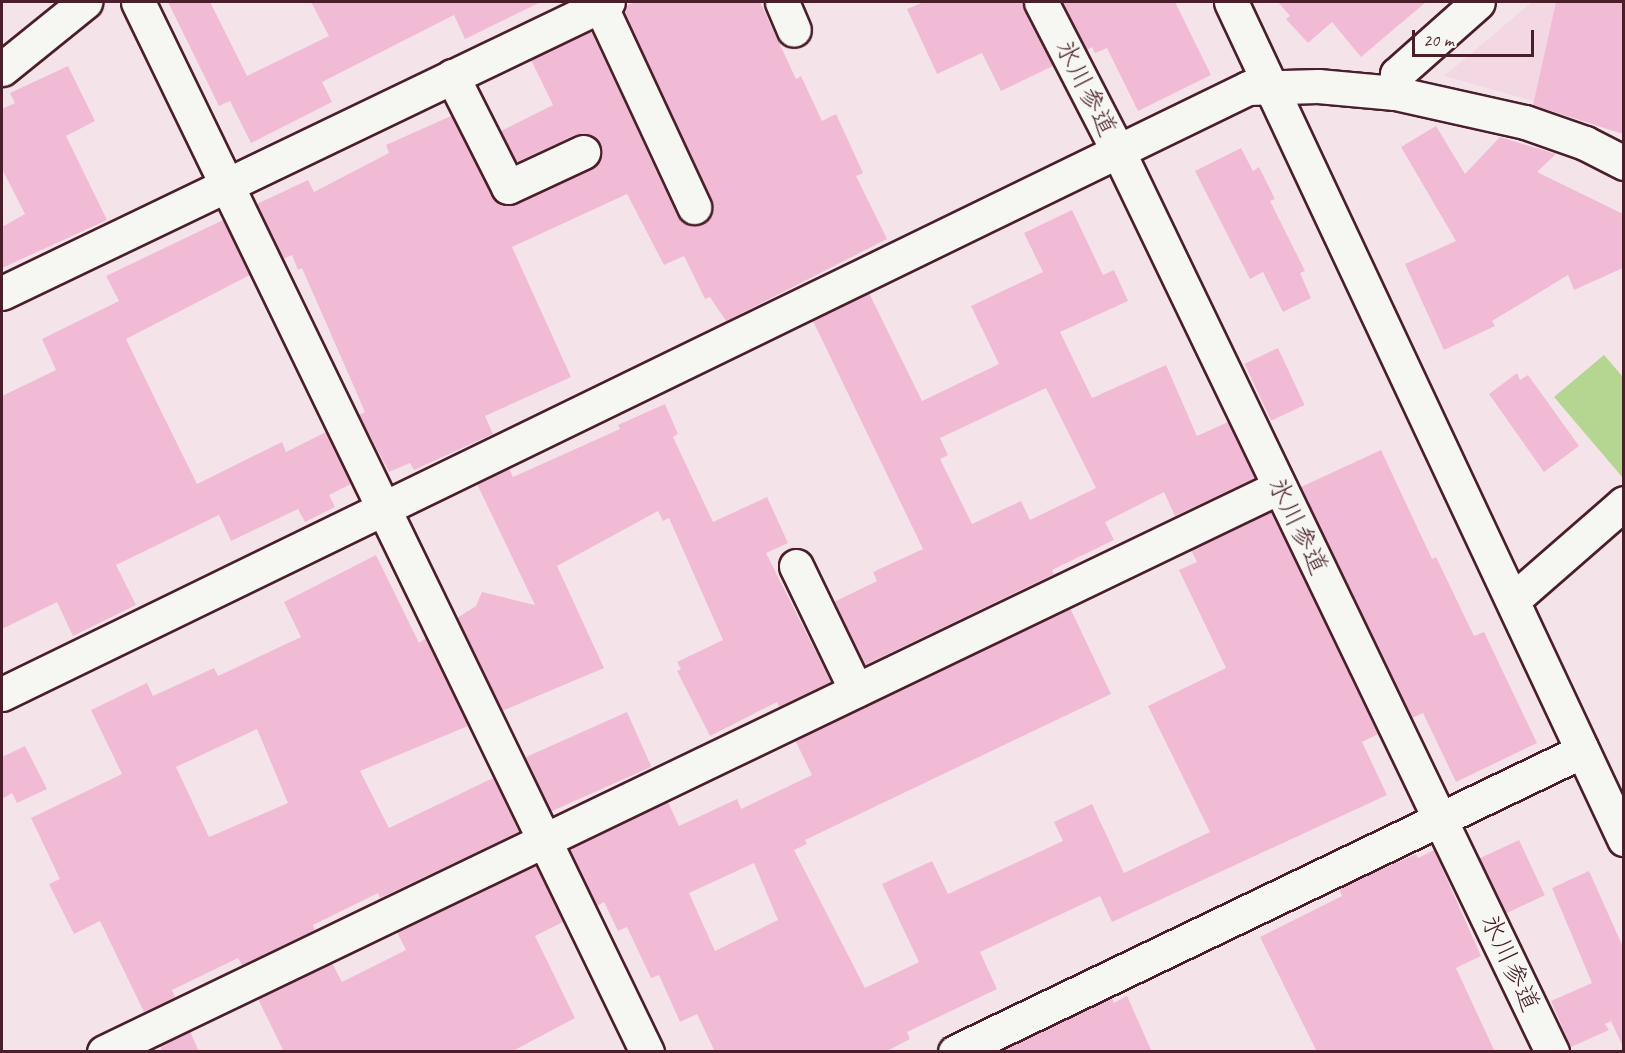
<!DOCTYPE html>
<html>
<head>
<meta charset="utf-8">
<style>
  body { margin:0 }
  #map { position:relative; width:1625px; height:1053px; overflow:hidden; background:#f4e4ea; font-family:Caveat,"Klee One",sans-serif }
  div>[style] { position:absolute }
  .built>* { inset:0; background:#f3d8e4 }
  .green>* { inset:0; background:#b4d690 }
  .building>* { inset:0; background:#f1bbd6; transform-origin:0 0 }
  .roads { filter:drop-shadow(2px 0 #4a1f2b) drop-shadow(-2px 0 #4a1f2b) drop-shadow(0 2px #4a1f2b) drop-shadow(0 -2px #4a1f2b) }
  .minor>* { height:33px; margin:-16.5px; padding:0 16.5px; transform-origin:16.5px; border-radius:16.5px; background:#f6f6f2 }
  span { translate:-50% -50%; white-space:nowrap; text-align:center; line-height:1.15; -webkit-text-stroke:4.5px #f6f6f2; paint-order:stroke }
  .street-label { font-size:26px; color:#4a1f2b }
  .frame { position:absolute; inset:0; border:3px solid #4a1f2b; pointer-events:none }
  .scale { position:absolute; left:1412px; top:30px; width:122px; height:27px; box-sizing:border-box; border:3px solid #4a1f2b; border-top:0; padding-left:8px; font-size:18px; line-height:21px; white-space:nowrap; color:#4a1f2b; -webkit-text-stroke:4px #f6f6f2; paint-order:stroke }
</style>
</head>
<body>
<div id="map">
  <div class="built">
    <div style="clip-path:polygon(1532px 2px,1623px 2px,1623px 131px,1604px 121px,1444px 76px)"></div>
  </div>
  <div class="green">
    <div style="clip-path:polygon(1604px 355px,1623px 377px,1623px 478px,1554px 397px)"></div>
  </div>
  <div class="building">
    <div style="clip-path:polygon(168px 2px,210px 2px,247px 76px,329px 36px,311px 2px,541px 2px,465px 39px,454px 15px,322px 82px,332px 102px,251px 143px,230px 101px,219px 106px)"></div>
    <div style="clip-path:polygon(635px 2px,760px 2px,796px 79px,801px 76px,822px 121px,836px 114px,863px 173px,856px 176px,887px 239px,726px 321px,710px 297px,705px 299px,684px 256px,664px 265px,627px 194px,512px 247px,571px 377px,485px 416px,493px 434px,414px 470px,410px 463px,389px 472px,359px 415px,365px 412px,302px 268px,298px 270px,292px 255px,283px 259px,257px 204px,308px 180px,314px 192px,389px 153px,386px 145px,451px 116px,498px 203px,516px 204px,591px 169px,602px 153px,593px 136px,575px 135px,517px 162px,501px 131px,553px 105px,531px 60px,591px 31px,677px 215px,692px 226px,702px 224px,710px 217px,711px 200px,624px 12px,626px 6px)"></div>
    <div style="clip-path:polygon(924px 2px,1022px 2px,1053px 66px,1001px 91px,982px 53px,937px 74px,907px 9px)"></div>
    <div style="clip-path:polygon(1062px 2px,1175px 2px,1211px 75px,1138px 111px,1107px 48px,1095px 53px,1092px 47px,1087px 50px)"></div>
    <div style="clip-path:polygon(1278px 2px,1426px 2px,1361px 57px,1332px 22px,1308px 43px,1286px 19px,1290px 16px)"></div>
    <div style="clip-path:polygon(1556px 2px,1623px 2px,1623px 134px,1533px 105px)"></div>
    <div style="clip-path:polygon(68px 66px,95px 121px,66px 136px,107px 220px,2px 268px,2px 227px,25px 214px,2px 169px,2px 109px,15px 103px,10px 93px)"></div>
    <div style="clip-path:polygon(1436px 126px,1465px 174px,1500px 137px,1556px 154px,1537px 172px,1623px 214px,1623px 268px,1574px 290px,1568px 275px,1492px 321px,1495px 326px,1444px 350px,1405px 264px,1456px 241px,1401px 147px)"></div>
    <div style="clip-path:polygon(1241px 148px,1253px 171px,1259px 167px,1275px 199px,1270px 201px,1305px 271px,1300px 273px,1311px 298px,1283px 312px,1263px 272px,1250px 279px,1195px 171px)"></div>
    <div style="clip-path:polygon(evenodd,1072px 210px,1103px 275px,1114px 270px,1128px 301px,1060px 332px,1092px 398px,1166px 365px,1197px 436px,1228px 422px,1255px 478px,1175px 516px,1164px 492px,1105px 522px,1114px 540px,1052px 570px,1054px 574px,865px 665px,834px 602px,877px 581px,873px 572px,923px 549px,813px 321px,869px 293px,922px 401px,999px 364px,971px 306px,1043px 272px,1024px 233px,1072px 210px,1046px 388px,1096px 488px,1030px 520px,1021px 501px,972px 524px,940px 459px,948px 455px,940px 438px,1046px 388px)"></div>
    <div style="clip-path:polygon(223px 220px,250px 275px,126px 339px,158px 405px,197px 484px,282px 442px,286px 452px,326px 432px,351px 484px,329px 495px,335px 507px,305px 522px,298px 509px,231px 541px,219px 515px,116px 565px,136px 605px,73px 636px,57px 602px,2px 629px,2px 396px,56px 370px,42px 339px,119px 301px,106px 276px)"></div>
    <div style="left:1278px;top:348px;width:63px;height:37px;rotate:65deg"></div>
    <div style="clip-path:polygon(1517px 373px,1520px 380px,1528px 375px,1579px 446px,1544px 472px,1489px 394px)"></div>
    <div style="clip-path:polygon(665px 404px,678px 434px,673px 437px,713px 522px,767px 497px,788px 543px,766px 553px,831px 682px,779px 707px,777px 702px,710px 736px,677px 671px,681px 669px,677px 662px,723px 640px,669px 518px,663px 521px,658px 511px,557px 566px,604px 668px,502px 711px,457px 618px,476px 606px,482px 592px,535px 605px,477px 484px,509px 468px,513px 477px,620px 429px,618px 425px)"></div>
    <div style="clip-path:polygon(1381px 450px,1432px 559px,1436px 557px,1474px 636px,1484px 632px,1537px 743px,1456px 782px,1423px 713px,1412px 718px,1301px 487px)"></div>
    <div style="clip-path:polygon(evenodd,1271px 512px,1378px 734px,1362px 742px,1387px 795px,1112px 922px,1100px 896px,980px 952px,997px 989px,907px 1032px,910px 1039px,885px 1052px,715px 1052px,697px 1014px,680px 1022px,659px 975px,651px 978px,627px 927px,618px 931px,604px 902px,597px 906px,569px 849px,668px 802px,679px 826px,737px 799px,741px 809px,812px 775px,795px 740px,1070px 608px,1111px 694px,805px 840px,807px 844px,794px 850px,865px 988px,919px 962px,882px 884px,932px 861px,948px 894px,1063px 841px,1054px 822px,1092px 804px,1124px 873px,1210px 832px,1148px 706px,1226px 668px,1179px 570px,1197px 562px,1191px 550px,1271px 512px,754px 863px,778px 920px,715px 951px,689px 893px,754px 863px)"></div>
    <div style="clip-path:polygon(evenodd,376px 555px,419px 643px,426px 638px,468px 726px,360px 771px,389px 828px,493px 778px,519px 832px,380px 898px,378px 893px,313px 925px,315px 930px,242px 965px,238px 958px,172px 990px,175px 997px,144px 1012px,100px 921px,74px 934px,49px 884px,60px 879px,31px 818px,122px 774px,91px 710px,147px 683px,153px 696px,214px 668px,218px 676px,301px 637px,284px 602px,376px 555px,257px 729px,288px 803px,209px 837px,176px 767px,257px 729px)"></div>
    <div style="left:627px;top:712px;width:60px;height:111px;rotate:66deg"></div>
    <div style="clip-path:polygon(25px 746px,47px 789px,17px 803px,12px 793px,2px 799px,2px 757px)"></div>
    <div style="left:1519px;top:840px;width:61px;height:44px;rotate:65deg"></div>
    <div style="clip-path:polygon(1434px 850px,1481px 956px,1456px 968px,1495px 1052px,1317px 1052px,1260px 937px,1342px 896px,1339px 888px,1416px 854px,1418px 858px)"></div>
    <div style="clip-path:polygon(536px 865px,563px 922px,535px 936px,575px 1018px,511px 1052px,284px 1052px,258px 999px,332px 963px,342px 982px,406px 950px,397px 932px)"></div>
    <div style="clip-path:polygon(1589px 871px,1623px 947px,1623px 1047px,1611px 1021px,1605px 1024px,1609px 1030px,1571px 1047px,1551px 1001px,1592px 983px,1552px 888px)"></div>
    <div style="clip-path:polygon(1127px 996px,1152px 1052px,999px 1052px,1112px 998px,1114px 1003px)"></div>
    <div style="clip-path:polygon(190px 1031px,199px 1052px,162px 1052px,160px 1046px)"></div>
  </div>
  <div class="roads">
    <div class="minor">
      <div style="left:138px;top:2px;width:1167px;rotate:64.14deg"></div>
      <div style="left:782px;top:2px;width:30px;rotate:67deg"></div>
      <div style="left:1041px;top:2px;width:170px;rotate:62.7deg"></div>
      <div style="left:1119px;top:153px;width:998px;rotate:64.28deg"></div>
      <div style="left:1231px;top:2px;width:925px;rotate:64.85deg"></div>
      <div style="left:600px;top:5px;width:223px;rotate:65deg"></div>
      <div style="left:2px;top:69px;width:107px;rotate:-38.9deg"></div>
      <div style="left:452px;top:76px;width:124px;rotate:63.2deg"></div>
      <div style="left:508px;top:187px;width:83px;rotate:-25deg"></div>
      <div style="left:1395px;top:93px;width:19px;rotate:-84deg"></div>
      <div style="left:1397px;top:74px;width:108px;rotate:-41.6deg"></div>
      <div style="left:2px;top:293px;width:672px;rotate:-25.65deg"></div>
      <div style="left:796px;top:566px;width:138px;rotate:64.2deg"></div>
      <div style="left:1514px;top:599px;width:146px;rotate:-41.1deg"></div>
      <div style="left:2px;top:694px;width:1386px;rotate:-25.94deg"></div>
      <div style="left:1248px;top:88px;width:70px;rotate:-1.6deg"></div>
      <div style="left:1318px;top:86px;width:77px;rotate:5.2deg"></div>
      <div style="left:1395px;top:93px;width:133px;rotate:12.6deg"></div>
      <div style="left:1525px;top:122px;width:64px;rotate:19.3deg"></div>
      <div style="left:1585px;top:143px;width:44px;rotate:27.1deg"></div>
      <div style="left:104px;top:1052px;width:1304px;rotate:-25.68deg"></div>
      <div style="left:955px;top:1052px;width:696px;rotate:-25.64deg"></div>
    </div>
  </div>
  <div class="street-label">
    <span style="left:1086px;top:88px;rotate:63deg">氷川参道</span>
    <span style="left:1298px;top:526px;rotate:64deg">氷川参道</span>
    <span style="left:1510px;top:963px;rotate:65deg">氷川参道</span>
  </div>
  <div class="frame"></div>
  <div class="scale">20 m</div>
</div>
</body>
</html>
